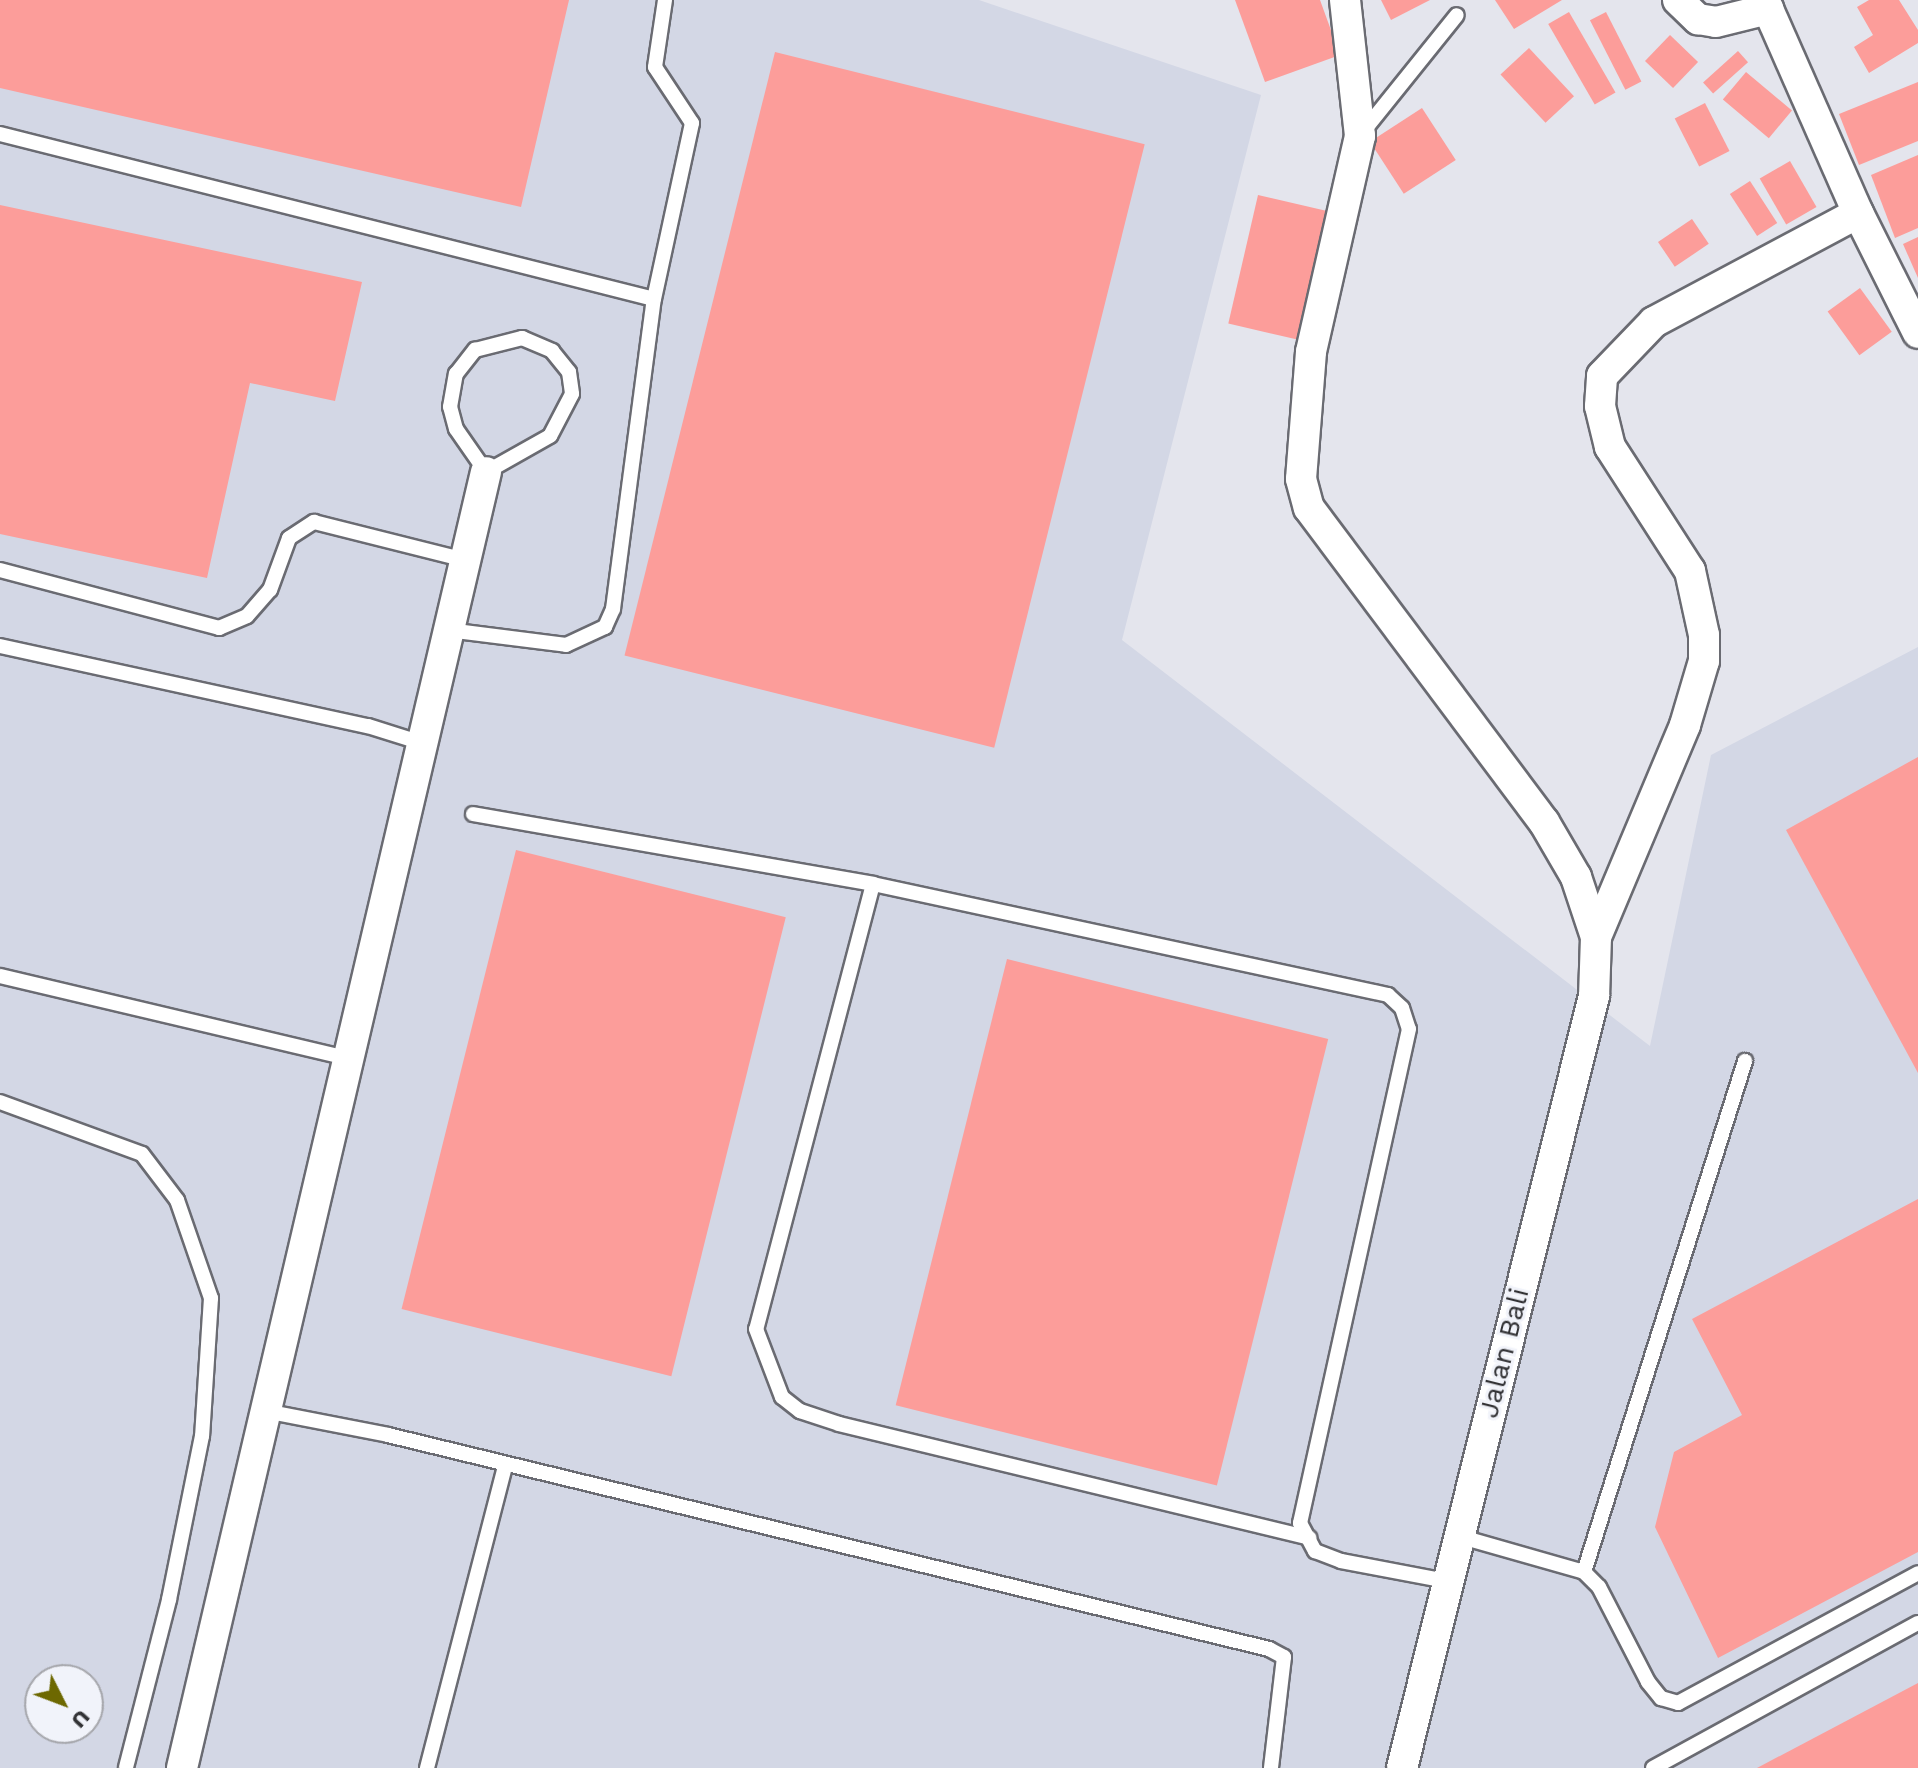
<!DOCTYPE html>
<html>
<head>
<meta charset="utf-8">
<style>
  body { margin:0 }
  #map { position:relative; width:1918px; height:1768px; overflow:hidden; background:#e4e5ed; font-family:"Work Sans",sans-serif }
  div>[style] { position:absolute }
  .built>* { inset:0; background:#d3d7e5 }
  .building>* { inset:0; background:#fc9d9a; transform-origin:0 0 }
  .roads { filter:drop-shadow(2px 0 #6a6b72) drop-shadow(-2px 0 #6a6b72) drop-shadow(0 2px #6a6b72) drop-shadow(0 -2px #6a6b72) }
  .lane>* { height:14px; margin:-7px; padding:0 7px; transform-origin:7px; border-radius:7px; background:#fff }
  .street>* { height:30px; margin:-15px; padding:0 15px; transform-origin:15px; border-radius:15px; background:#fff }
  span { translate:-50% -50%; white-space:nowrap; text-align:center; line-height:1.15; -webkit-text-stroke:6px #f1f3fa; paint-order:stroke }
  .street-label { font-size:28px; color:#323235 }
  .north { position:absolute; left:24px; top:1664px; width:80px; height:80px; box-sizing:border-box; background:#f1f3fa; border:2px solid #a5a6ab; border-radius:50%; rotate:132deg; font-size:22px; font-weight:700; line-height:32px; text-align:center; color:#323235 }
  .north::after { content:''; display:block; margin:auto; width:28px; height:36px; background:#6d6801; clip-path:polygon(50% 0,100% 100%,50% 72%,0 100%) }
</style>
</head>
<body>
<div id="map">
  <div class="built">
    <div style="clip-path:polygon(evenodd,0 0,979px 0,1261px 95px,1122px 640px,1650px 1046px,1711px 755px,1918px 647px,1918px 1768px,0 1768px,0 0,40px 1680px,88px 1680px,88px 1728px,40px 1728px,40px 1680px)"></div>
  </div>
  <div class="building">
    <div style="clip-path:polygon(0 0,569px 0,521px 207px,0 88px)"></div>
    <div style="clip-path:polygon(1235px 0,1320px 0,1340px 55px,1265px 82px)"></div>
    <div style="clip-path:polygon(1381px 0,1430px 0,1391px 20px)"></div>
    <div style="clip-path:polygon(1495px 0,1562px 0,1514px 29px)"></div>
    <div style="clip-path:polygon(1869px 0,1899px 0,1918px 30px,1918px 43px,1869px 73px,1854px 47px,1873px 35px,1857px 7px)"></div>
    <div style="left:1569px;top:12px;width:93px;height:24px;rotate:60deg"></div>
    <div style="left:1606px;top:12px;width:78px;height:18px;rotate:63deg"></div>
    <div style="left:1670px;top:35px;width:39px;height:36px;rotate:44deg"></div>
    <div style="left:1529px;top:48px;width:66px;height:39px;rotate:47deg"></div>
    <div style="left:1738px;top:51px;width:15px;height:47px;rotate:48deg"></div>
    <div style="left:775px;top:52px;width:381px;height:622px;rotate:14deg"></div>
    <div style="left:1746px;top:72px;width:60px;height:36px;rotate:40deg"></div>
    <div style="clip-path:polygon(1918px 82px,1918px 141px,1859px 165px,1839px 114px)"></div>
    <div style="left:1705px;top:103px;width:54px;height:34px;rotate:63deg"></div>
    <div style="left:1422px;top:108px;width:62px;height:62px;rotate:57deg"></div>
    <div style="clip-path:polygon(1918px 155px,1918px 228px,1895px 238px,1871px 175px)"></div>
    <div style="left:1790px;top:161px;width:53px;height:35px;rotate:60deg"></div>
    <div style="left:1750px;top:181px;width:50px;height:24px;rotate:57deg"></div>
    <div style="left:1258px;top:195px;width:73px;height:132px;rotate:13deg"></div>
    <div style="clip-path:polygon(0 205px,362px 282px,335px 401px,250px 383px,207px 578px,0 534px)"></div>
    <div style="left:1692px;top:219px;width:30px;height:41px;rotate:56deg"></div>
    <div style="clip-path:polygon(1918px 237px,1918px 278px,1903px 244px)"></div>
    <div style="left:1860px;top:288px;width:54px;height:40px;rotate:54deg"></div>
    <div style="clip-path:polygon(1918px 757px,1918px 1073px,1786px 830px)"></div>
    <div style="left:516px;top:850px;width:278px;height:473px;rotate:14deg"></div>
    <div style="left:1007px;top:959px;width:331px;height:460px;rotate:14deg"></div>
    <div style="clip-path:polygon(1918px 1199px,1918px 1552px,1718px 1658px,1655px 1527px,1674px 1452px,1742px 1415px,1692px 1319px)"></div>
    <div style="clip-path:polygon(1918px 1683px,1918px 1768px,1757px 1768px)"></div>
  </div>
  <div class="roads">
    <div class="lane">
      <div style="left:1362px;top:133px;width:151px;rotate:-51.2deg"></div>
      <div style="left:0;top:134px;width:674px;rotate:14.16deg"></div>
      <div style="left:654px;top:299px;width:180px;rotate:-77.8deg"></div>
      <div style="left:692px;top:123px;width:67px;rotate:-123.5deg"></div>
      <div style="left:655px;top:67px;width:68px;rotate:-81.5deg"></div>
      <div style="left:522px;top:338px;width:33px;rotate:23deg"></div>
      <div style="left:552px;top:351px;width:27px;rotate:51deg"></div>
      <div style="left:569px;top:372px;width:22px;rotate:82deg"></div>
      <div style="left:572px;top:394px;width:47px;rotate:117.6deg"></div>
      <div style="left:550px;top:436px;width:73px;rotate:150.6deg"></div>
      <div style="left:486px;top:472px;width:52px;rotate:-124.9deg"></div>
      <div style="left:456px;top:429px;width:23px;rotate:-105deg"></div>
      <div style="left:450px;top:407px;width:34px;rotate:-80deg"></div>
      <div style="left:456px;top:374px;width:31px;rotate:-52deg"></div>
      <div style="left:475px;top:350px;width:49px;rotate:-14.3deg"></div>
      <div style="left:0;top:570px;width:227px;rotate:14.8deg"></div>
      <div style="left:219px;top:628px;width:30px;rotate:-23deg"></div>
      <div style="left:247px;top:616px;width:35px;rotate:-49deg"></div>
      <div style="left:270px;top:590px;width:55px;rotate:-69.9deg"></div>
      <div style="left:289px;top:538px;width:30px;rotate:-33deg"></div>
      <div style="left:314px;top:522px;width:156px;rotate:14.1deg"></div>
      <div style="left:448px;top:630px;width:119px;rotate:7.2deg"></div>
      <div style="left:566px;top:645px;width:43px;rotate:-24.8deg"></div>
      <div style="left:605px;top:627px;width:20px;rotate:-66deg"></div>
      <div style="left:613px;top:609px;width:313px;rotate:-82.5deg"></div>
      <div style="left:0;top:646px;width:377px;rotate:12.3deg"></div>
      <div style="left:368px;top:726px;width:57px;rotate:17.5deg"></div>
      <div style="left:473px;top:814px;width:406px;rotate:9.9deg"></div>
      <div style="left:873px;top:884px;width:527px;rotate:12.16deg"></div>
      <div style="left:1388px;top:995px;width:19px;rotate:43deg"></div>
      <div style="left:1402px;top:1008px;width:22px;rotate:72deg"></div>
      <div style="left:1409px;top:1029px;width:506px;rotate:102.44deg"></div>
      <div style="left:1300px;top:1523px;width:32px;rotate:62deg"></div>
      <div style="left:1315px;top:1551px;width:28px;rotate:21deg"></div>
      <div style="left:1341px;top:1561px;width:108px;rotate:10.7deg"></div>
      <div style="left:873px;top:884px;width:460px;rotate:104.7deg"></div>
      <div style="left:756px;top:1329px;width:73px;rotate:69.1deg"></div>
      <div style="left:782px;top:1397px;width:23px;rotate:38deg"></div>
      <div style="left:800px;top:1411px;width:41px;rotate:18.4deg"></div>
      <div style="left:839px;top:1424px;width:484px;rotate:13.6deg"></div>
      <div style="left:0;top:976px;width:358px;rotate:13.3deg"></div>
      <div style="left:0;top:1102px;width:151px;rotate:20.1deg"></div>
      <div style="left:142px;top:1154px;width:58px;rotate:52.7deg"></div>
      <div style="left:177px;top:1200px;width:104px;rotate:70.9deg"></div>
      <div style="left:211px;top:1298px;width:138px;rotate:93.7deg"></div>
      <div style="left:202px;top:1436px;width:167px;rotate:101.4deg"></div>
      <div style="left:169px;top:1600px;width:173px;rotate:104.4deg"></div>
      <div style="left:265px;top:1411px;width:125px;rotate:11deg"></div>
      <div style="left:388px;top:1435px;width:907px;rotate:13.65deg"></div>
      <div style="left:1269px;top:1649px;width:17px;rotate:28deg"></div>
      <div style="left:1284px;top:1657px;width:112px;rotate:96.7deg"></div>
      <div style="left:1458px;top:1536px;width:131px;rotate:15.9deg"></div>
      <div style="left:1584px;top:1572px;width:21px;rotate:45deg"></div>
      <div style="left:1599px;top:1587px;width:107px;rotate:62.7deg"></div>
      <div style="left:1648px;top:1682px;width:21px;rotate:51deg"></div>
      <div style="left:1661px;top:1698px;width:18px;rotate:16deg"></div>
      <div style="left:1678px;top:1703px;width:273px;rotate:-28.4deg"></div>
      <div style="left:1584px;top:1572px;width:536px;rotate:-72.51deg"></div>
      <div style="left:427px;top:1768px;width:312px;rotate:-75.5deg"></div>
      <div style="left:1653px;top:1768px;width:302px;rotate:-28.7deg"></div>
    </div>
    <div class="street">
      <div style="left:1345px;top:0;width:137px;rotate:83.7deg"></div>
      <div style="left:1360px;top:136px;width:221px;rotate:102.8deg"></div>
      <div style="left:1311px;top:352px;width:127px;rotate:94.5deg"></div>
      <div style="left:1301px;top:479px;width:30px;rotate:75deg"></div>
      <div style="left:1309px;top:508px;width:392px;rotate:53.2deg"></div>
      <div style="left:1544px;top:822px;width:64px;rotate:59.8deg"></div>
      <div style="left:1576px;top:877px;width:63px;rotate:71.6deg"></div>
      <div style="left:1596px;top:937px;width:59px;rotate:91.9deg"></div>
      <div style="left:1594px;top:996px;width:796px;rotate:103.97deg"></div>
      <div style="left:1678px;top:0;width:28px;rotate:44deg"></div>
      <div style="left:1698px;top:19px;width:18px;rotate:9deg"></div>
      <div style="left:1716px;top:22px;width:54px;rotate:-14deg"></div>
      <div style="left:1768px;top:9px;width:223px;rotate:66.2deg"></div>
      <div style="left:1858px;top:213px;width:134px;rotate:63.4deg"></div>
      <div style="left:1596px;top:937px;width:230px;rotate:-67.2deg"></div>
      <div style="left:1685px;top:725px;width:67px;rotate:-73.5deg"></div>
      <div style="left:1704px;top:661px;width:26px;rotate:-90deg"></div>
      <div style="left:1704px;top:635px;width:66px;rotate:-102.3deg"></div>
      <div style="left:1690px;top:571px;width:148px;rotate:-122.8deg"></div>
      <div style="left:1610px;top:447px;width:42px;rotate:-103.7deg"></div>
      <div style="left:1600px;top:406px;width:30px;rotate:-86deg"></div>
      <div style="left:1602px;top:376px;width:75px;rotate:-46.1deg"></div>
      <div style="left:1654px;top:322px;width:231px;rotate:-28.1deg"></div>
      <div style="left:182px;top:1768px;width:1331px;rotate:-76.8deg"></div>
    </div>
  </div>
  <div class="street-label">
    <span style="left:1504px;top:1353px;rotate:-76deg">Jalan Bali</span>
  </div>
  <div class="north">U</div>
</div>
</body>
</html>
